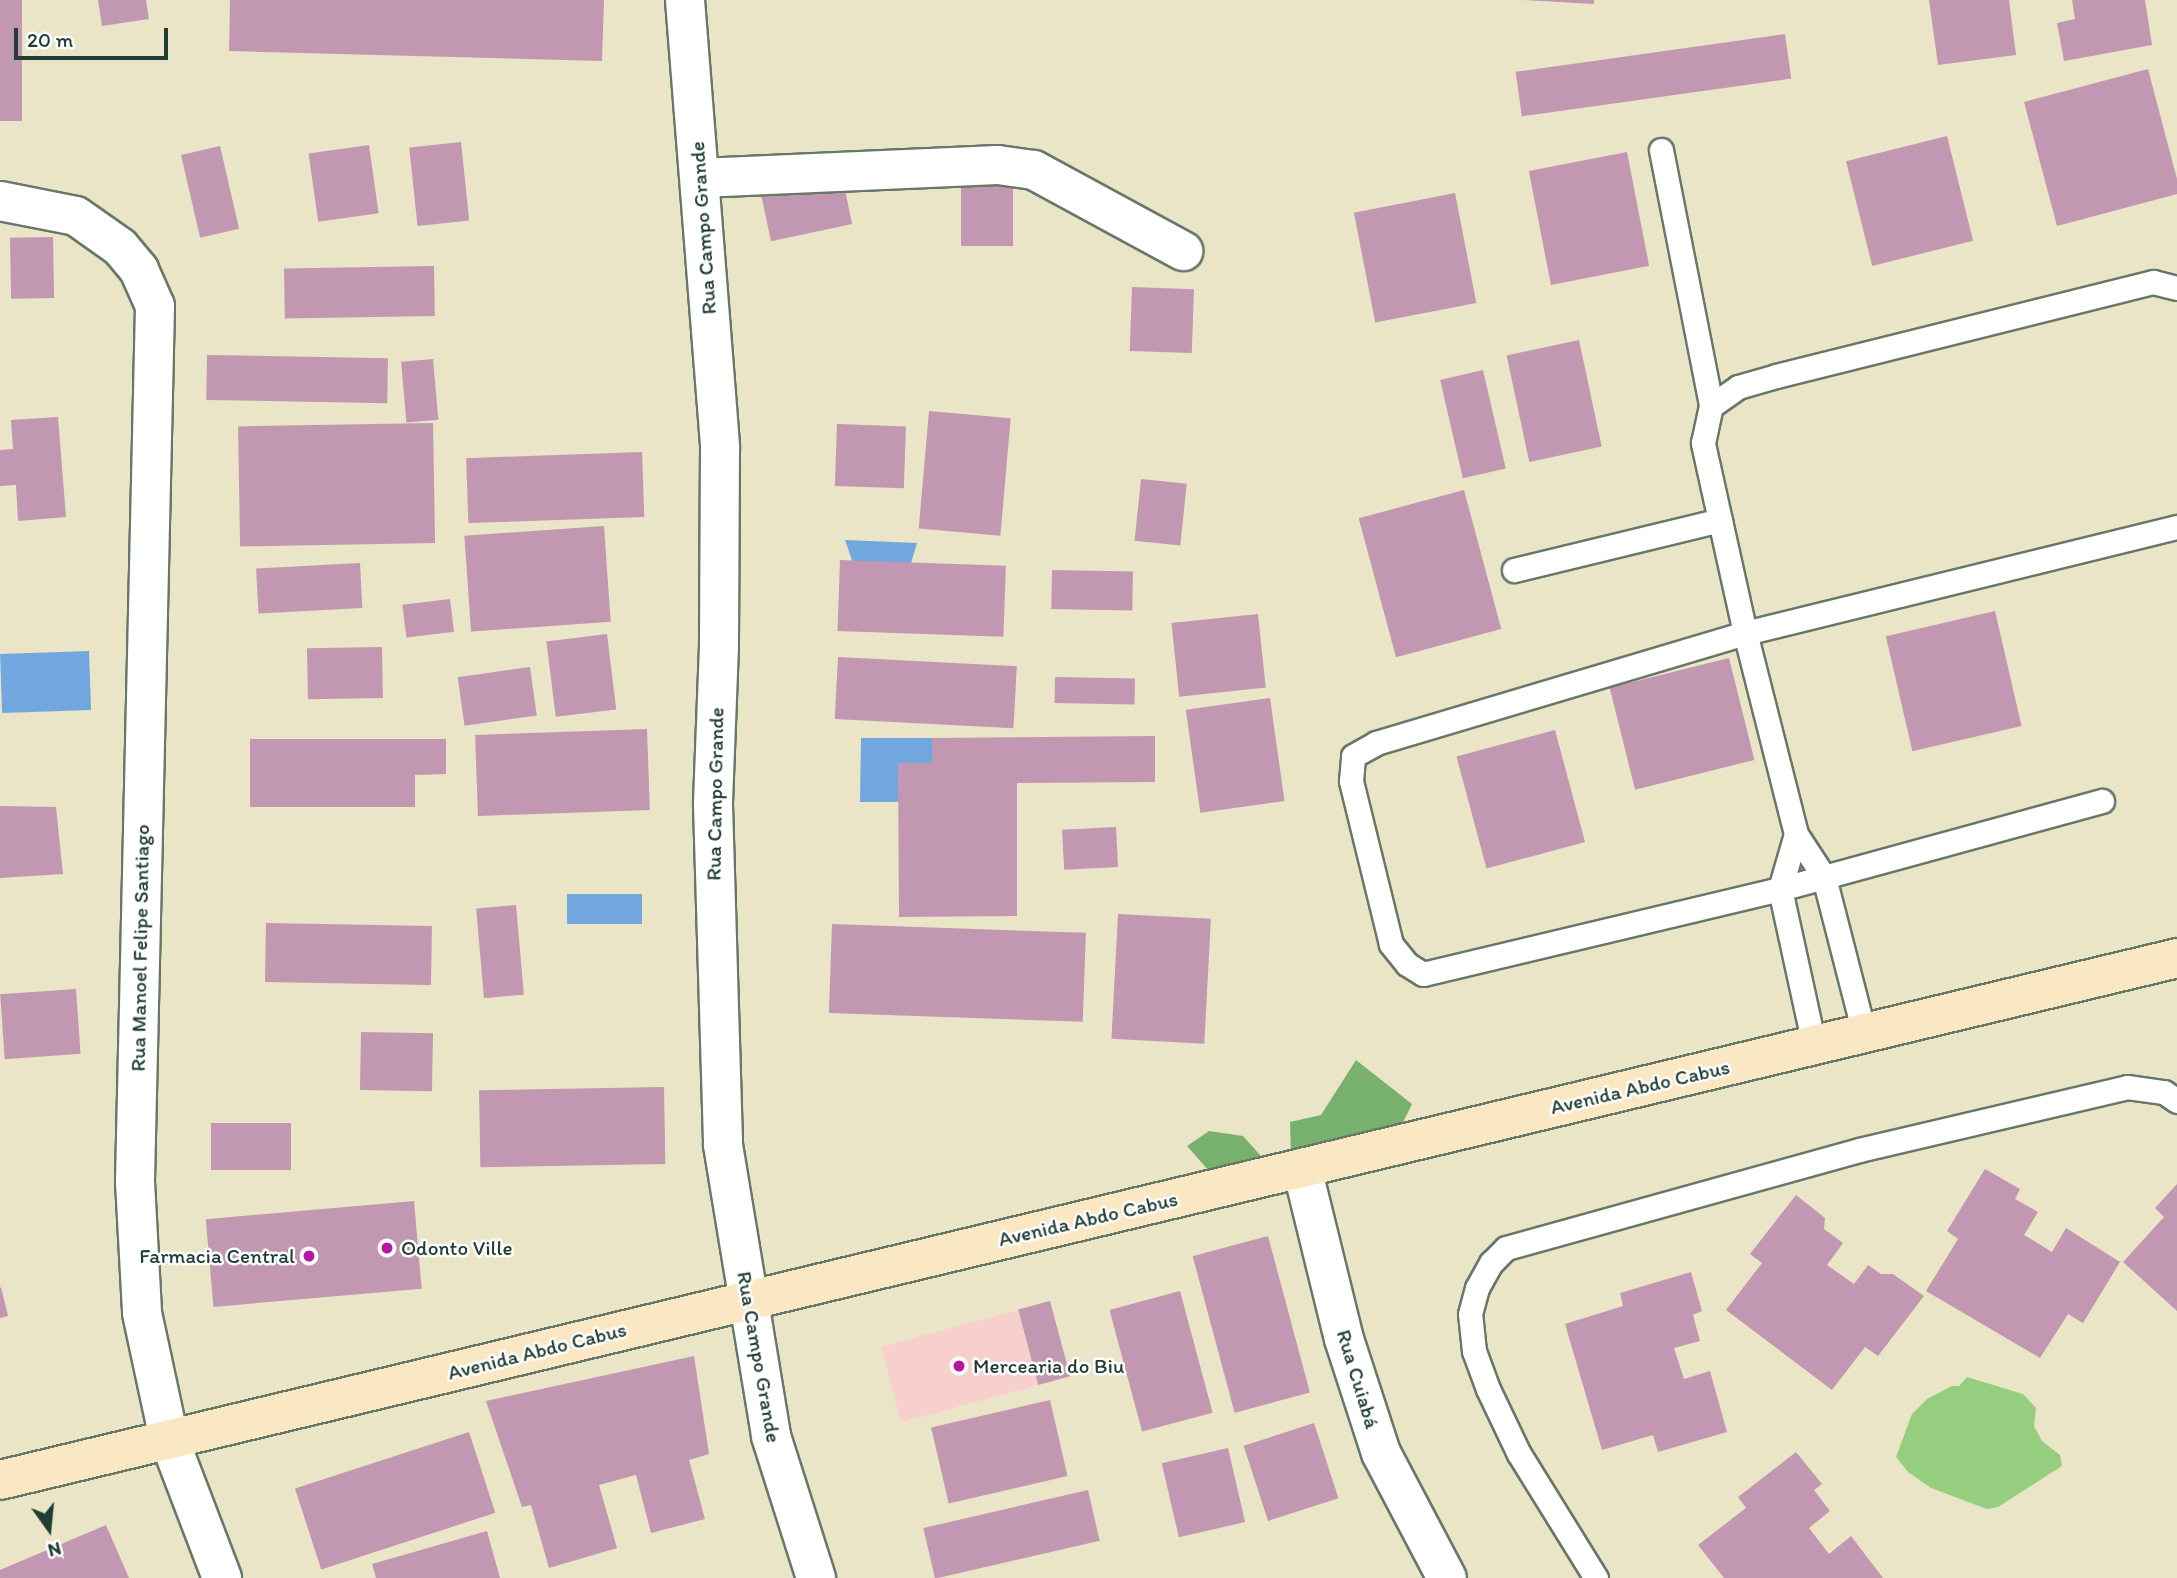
<!DOCTYPE html>
<html>
<head>
<meta charset="utf-8">
<style>
  body { margin:0 }
  #map { position:relative; width:2177px; height:1578px; overflow:hidden; background:#eae5c6; font-family:Itim,sans-serif }
  div>[style] { position:absolute }
  .built>* { inset:0; background:#f7d0ce; transform-origin:0 0 }
  .green>* { inset:0; background:#96ce80 }
  .forest>* { inset:0; background:#78b16e }
  .water>* { inset:0; background:#72a6de; transform-origin:0 0 }
  .building>* { inset:0; background:#c297b1; transform-origin:0 0 }
  .roads { filter:drop-shadow(2px 0 #667867) drop-shadow(-2px 0 #667867) drop-shadow(0 2px #667867) drop-shadow(0 -2px #667867) }
  .lane>* { height:23px; margin:-11.5px; padding:0 11.5px; transform-origin:11.5px; border-radius:11.5px; background:#fff }
  .street>* { height:38px; margin:-19px; padding:0 19px; transform-origin:19px; border-radius:19px; background:#fff }
  .secondary>* { height:38px; margin:-19px; padding:0 19px; transform-origin:19px; border-radius:19px; background:#fae7c3 }
  .dots>* { width:19px; height:19px; translate:-50% -50%; box-sizing:border-box; border:4px solid #fff; border-radius:50% }
  span { translate:-50% -50%; white-space:nowrap; text-align:center; line-height:1.15; -webkit-text-stroke:5px #fff; paint-order:stroke }
  .street-label { font-size:21px; color:#1f3d34 }
  .poi-label { font-size:21px; color:#1f3d34 }
  .left { translate:0 -50%; text-align:left }
  .right { translate:-100% -50%; text-align:right }
  .north { position:absolute; left:14px; top:1494px; width:70px; height:70px; -webkit-text-stroke:5px #fff; paint-order:stroke; rotate:165deg; font-size:19px; font-weight:700; line-height:28px; text-align:center; color:#1f3d34 }
  .north::after { content:''; display:block; margin:auto; width:24px; height:32px; background:#1f3d34; clip-path:polygon(50% 0,100% 100%,50% 72%,0 100%) }
  .scale { position:absolute; left:14px; top:28px; width:154px; height:32px; box-sizing:border-box; border:4px solid #1f3d34; border-top:0; padding-left:9px; font-size:21px; line-height:24px; white-space:nowrap; color:#1f3d34; -webkit-text-stroke:5px #fff; paint-order:stroke }
</style>
</head>
<body>
<div id="map">
  <div class="built">
    <div style="left:1018px;top:1310px;width:78px;height:142px;rotate:75deg"></div>
  </div>
  <div class="green">
    <div style="clip-path:polygon(1967px 1377px,2023px 1394px,2036px 1408px,2034px 1426px,2042px 1441px,2060px 1455px,2062px 1466px,1998px 1507px,1987px 1509px,1931px 1488px,1908px 1472px,1896px 1457px,1912px 1414px,1927px 1399px,1952px 1386px,1959px 1386px)"></div>
  </div>
  <div class="forest">
    <div style="clip-path:polygon(1356px 1060px,1412px 1104px,1385px 1159px,1291px 1154px,1290px 1122px,1321px 1115px)"></div>
    <div style="clip-path:polygon(1209px 1131px,1243px 1136px,1261px 1156px,1243px 1160px,1232px 1176px,1209px 1171px,1187px 1146px)"></div>
  </div>
  <div class="water">
    <div style="clip-path:polygon(845px 540px,917px 543px,906px 580px,855px 569px)"></div>
    <div style="left:89px;top:651px;width:59px;height:89px;rotate:88deg"></div>
    <div style="clip-path:polygon(861px 738px,932px 738px,932px 763px,898px 763px,899px 802px,860px 802px)"></div>
    <div style="left:567px;top:894px;width:75px;height:30px"></div>
  </div>
  <div class="building">
    <div style="left:0;top:0;width:22px;height:121px"></div>
    <div style="clip-path:polygon(98px 0,146px 0,149px 19px,102px 26px)"></div>
    <div style="clip-path:polygon(230px 0,604px 0,602px 61px,229px 51px)"></div>
    <div style="clip-path:polygon(1522px 0,1594px 0,1594px 4px)"></div>
    <div style="clip-path:polygon(1929px 0,2009px 0,2016px 55px,1938px 65px)"></div>
    <div style="clip-path:polygon(2072px 0,2145px 0,2152px 45px,2064px 61px,2057px 23px,2075px 19px)"></div>
    <div style="left:1785px;top:34px;width:45px;height:272px;rotate:82deg"></div>
    <div style="clip-path:polygon(2148px 69px,2177px 179px,2177px 194px,2057px 226px,2024px 102px)"></div>
    <div style="left:1947px;top:136px;width:108px;height:104px;rotate:76deg"></div>
    <div style="left:461px;top:142px;width:79px;height:52px;rotate:84deg"></div>
    <div style="left:369px;top:145px;width:69px;height:61px;rotate:82deg"></div>
    <div style="left:220px;top:146px;width:85px;height:40px;rotate:77deg"></div>
    <div style="left:1627px;top:152px;width:116px;height:100px;rotate:79deg"></div>
    <div style="left:842px;top:176px;width:49px;height:83px;rotate:78deg"></div>
    <div style="left:961px;top:183px;width:52px;height:63px"></div>
    <div style="left:1455px;top:193px;width:112px;height:103px;rotate:79deg"></div>
    <div style="left:53px;top:237px;width:61px;height:43px;rotate:89deg"></div>
    <div style="left:434px;top:266px;width:50px;height:150px;rotate:89deg"></div>
    <div style="left:1132px;top:287px;width:62px;height:64px;rotate:2deg"></div>
    <div style="left:1579px;top:340px;width:109px;height:74px;rotate:78deg"></div>
    <div style="left:207px;top:355px;width:181px;height:45px;rotate:1deg"></div>
    <div style="left:433px;top:359px;width:61px;height:32px;rotate:85deg"></div>
    <div style="left:1483px;top:370px;width:101px;height:44px;rotate:77deg"></div>
    <div style="left:929px;top:411px;width:82px;height:118px;rotate:5deg"></div>
    <div style="clip-path:polygon(58px 417px,66px 517px,18px 521px,16px 485px,0 486px,0 450px,13px 449px,11px 420px)"></div>
    <div style="left:433px;top:423px;width:120px;height:195px;rotate:89deg"></div>
    <div style="left:837px;top:424px;width:69px;height:62px;rotate:2deg"></div>
    <div style="left:642px;top:452px;width:65px;height:176px;rotate:88deg"></div>
    <div style="left:1141px;top:479px;width:46px;height:62px;rotate:6deg"></div>
    <div style="left:1464px;top:490px;width:144px;height:109px;rotate:75deg"></div>
    <div style="left:604px;top:526px;width:96px;height:140px;rotate:86deg"></div>
    <div style="left:840px;top:560px;width:166px;height:71px;rotate:2deg"></div>
    <div style="left:360px;top:563px;width:45px;height:104px;rotate:87deg"></div>
    <div style="left:1052px;top:570px;width:81px;height:39px;rotate:1deg"></div>
    <div style="left:450px;top:599px;width:33px;height:48px;rotate:83deg"></div>
    <div style="left:1995px;top:611px;width:118px;height:112px;rotate:77deg"></div>
    <div style="left:1258px;top:614px;width:74px;height:87px;rotate:84deg"></div>
    <div style="left:607px;top:634px;width:76px;height:61px;rotate:83deg"></div>
    <div style="left:382px;top:647px;width:51px;height:75px;rotate:89deg"></div>
    <div style="left:838px;top:657px;width:179px;height:62px;rotate:3deg"></div>
    <div style="left:1729px;top:658px;width:105px;height:123px;rotate:76deg"></div>
    <div style="left:530px;top:667px;width:49px;height:73px;rotate:82deg"></div>
    <div style="left:1055px;top:677px;width:80px;height:26px;rotate:1deg"></div>
    <div style="left:1270px;top:698px;width:104px;height:85px;rotate:82deg"></div>
    <div style="left:647px;top:729px;width:81px;height:172px;rotate:88deg"></div>
    <div style="left:1555px;top:730px;width:116px;height:102px;rotate:75deg"></div>
    <div style="clip-path:polygon(1155px 736px,1155px 782px,1017px 783px,1017px 916px,899px 917px,898px 763px,932px 763px,932px 738px)"></div>
    <div style="clip-path:polygon(250px 739px,446px 739px,446px 774px,415px 775px,415px 807px,250px 807px)"></div>
    <div style="clip-path:polygon(0 806px,56px 807px,63px 874px,0 878px)"></div>
    <div style="left:1116px;top:827px;width:40px;height:54px;rotate:87deg"></div>
    <div style="left:516px;top:905px;width:90px;height:40px;rotate:85deg"></div>
    <div style="left:1118px;top:914px;width:93px;height:125px;rotate:3deg"></div>
    <div style="left:266px;top:923px;width:166px;height:59px;rotate:1deg"></div>
    <div style="left:832px;top:924px;width:254px;height:89px;rotate:2deg"></div>
    <div style="left:76px;top:989px;width:65px;height:76px;rotate:86deg"></div>
    <div style="left:361px;top:1032px;width:72px;height:58px;rotate:1deg"></div>
    <div style="left:664px;top:1087px;width:77px;height:185px;rotate:89deg"></div>
    <div style="left:211px;top:1123px;width:80px;height:47px"></div>
    <div style="clip-path:polygon(1985px 1169px,2020px 1189px,2015px 1199px,2038px 1212px,2024px 1235px,2052px 1252px,2066px 1228px,2120px 1262px,2083px 1323px,2068px 1314px,2040px 1358px,1926px 1291px,1958px 1239px,1947px 1231px)"></div>
    <div style="clip-path:polygon(2177px 1184px,2177px 1311px,2123px 1262px,2164px 1217px,2155px 1208px)"></div>
    <div style="clip-path:polygon(1796px 1195px,1825px 1218px,1824px 1229px,1843px 1243px,1827px 1265px,1854px 1284px,1868px 1265px,1881px 1274px,1893px 1274px,1924px 1296px,1878px 1356px,1865px 1347px,1832px 1390px,1726px 1310px,1762px 1263px,1750px 1254px)"></div>
    <div style="left:414px;top:1201px;width:88px;height:209px;rotate:85deg"></div>
    <div style="left:1268px;top:1236px;width:162px;height:78px;rotate:75deg"></div>
    <div style="clip-path:polygon(1691px 1272px,1702px 1311px,1693px 1315px,1700px 1341px,1674px 1348px,1684px 1379px,1710px 1371px,1727px 1432px,1658px 1452px,1653px 1435px,1602px 1450px,1565px 1324px,1623px 1306px,1620px 1293px)"></div>
    <div style="clip-path:polygon(1px 1287px,8px 1316px,0 1318px,0 1288px)"></div>
    <div style="left:1180px;top:1291px;width:126px;height:73px;rotate:75deg"></div>
    <div style="left:1050px;top:1301px;width:78px;height:33px;rotate:75deg"></div>
    <div style="clip-path:polygon(694px 1356px,709px 1454px,689px 1460px,705px 1519px,651px 1533px,636px 1475px,599px 1485px,617px 1548px,549px 1568px,531px 1505px,522px 1507px,486px 1401px)"></div>
    <div style="left:1050px;top:1400px;width:78px;height:122px;rotate:77deg"></div>
    <div style="left:1314px;top:1423px;width:79px;height:74px;rotate:72deg"></div>
    <div style="left:469px;top:1432px;width:85px;height:183px;rotate:72deg"></div>
    <div style="left:1228px;top:1448px;width:76px;height:68px;rotate:77deg"></div>
    <div style="clip-path:polygon(1796px 1452px,1822px 1484px,1814px 1490px,1830px 1511px,1809px 1528px,1829px 1554px,1851px 1536px,1883px 1578px,1724px 1578px,1698px 1545px,1746px 1508px,1738px 1497px)"></div>
    <div style="left:1088px;top:1490px;width:52px;height:169px;rotate:77deg"></div>
    <div style="clip-path:polygon(106px 1525px,129px 1578px,0 1578px,0 1570px)"></div>
    <div style="clip-path:polygon(487px 1531px,500px 1578px,376px 1578px,372px 1564px)"></div>
  </div>
  <div class="roads">
    <div class="lane">
      <div style="left:1661px;top:150px;width:261px;rotate:78.9deg"></div>
      <div style="left:1514px;top:570px;width:212px;rotate:-13.6deg"></div>
      <div style="left:2102px;top:801px;width:334px;rotate:164.7deg"></div>
      <div style="left:1780px;top:889px;width:367px;rotate:166.6deg"></div>
      <div style="left:1423px;top:974px;width:19px;rotate:-148deg"></div>
      <div style="left:1407px;top:964px;width:26px;rotate:-129deg"></div>
      <div style="left:1391px;top:944px;width:168px;rotate:-103.8deg"></div>
      <div style="left:1351px;top:781px;width:25px;rotate:-85deg"></div>
      <div style="left:1353px;top:756px;width:26px;rotate:-29deg"></div>
      <div style="left:1376px;top:743px;width:385px;rotate:-16.6deg"></div>
      <div style="left:1745px;top:633px;width:445px;rotate:-13.8deg"></div>
      <div style="left:1796px;top:834px;width:57px;rotate:106.2deg"></div>
      <div style="left:1780px;top:889px;width:160px;rotate:77.7deg"></div>
      <div style="left:1864px;top:1033px;width:161px;rotate:-104.4deg"></div>
      <div style="left:1824px;top:877px;width:51px;rotate:-123.1deg"></div>
      <div style="left:1796px;top:834px;width:207px;rotate:-104.2deg"></div>
      <div style="left:1745px;top:633px;width:195px;rotate:-102.5deg"></div>
      <div style="left:1703px;top:443px;width:38px;rotate:-78deg"></div>
      <div style="left:1711px;top:406px;width:33px;rotate:-35deg"></div>
      <div style="left:1738px;top:387px;width:40px;rotate:-16deg"></div>
      <div style="left:1776px;top:376px;width:389px;rotate:-14deg"></div>
      <div style="left:2153px;top:282px;width:25px;rotate:14deg"></div>
      <div style="left:1596px;top:1578px;width:146px;rotate:-121.8deg"></div>
      <div style="left:1519px;top:1454px;width:72px;rotate:-115.5deg"></div>
      <div style="left:1488px;top:1389px;width:40px;rotate:-110.2deg"></div>
      <div style="left:1474px;top:1351px;width:37px;rotate:-96deg"></div>
      <div style="left:1470px;top:1314px;width:27px;rotate:-75deg"></div>
      <div style="left:1477px;top:1288px;width:29px;rotate:-61deg"></div>
      <div style="left:1491px;top:1263px;width:21px;rotate:-45deg"></div>
      <div style="left:1506px;top:1248px;width:366px;rotate:-15.5deg"></div>
      <div style="left:1859px;top:1150px;width:275px;rotate:-13.2deg"></div>
      <div style="left:2127px;top:1087px;width:37px;rotate:8deg"></div>
      <div style="left:2164px;top:1092px;width:16px;rotate:35deg"></div>
    </div>
    <div class="street">
      <div style="left:685px;top:0;width:449px;rotate:85.5deg"></div>
      <div style="left:720px;top:448px;width:198px;rotate:90.3deg"></div>
      <div style="left:719px;top:646px;width:159px;rotate:92.2deg"></div>
      <div style="left:713px;top:805px;width:340px;rotate:88.3deg"></div>
      <div style="left:723px;top:1145px;width:295px;rotate:80.6deg"></div>
      <div style="left:771px;top:1436px;width:149px;rotate:72.4deg"></div>
      <div style="left:700px;top:178px;width:298px;rotate:-2.5deg"></div>
      <div style="left:998px;top:165px;width:36px;rotate:8deg"></div>
      <div style="left:1034px;top:170px;width:170px;rotate:28.5deg"></div>
      <div style="left:0;top:201px;width:77px;rotate:11.2deg"></div>
      <div style="left:76px;top:216px;width:54px;rotate:35.2deg"></div>
      <div style="left:120px;top:247px;width:30px;rotate:50deg"></div>
      <div style="left:139px;top:270px;width:39px;rotate:66deg"></div>
      <div style="left:155px;top:306px;width:876px;rotate:91.31deg"></div>
      <div style="left:135px;top:1182px;width:131px;rotate:86.9deg"></div>
      <div style="left:142px;top:1313px;width:129px;rotate:77.9deg"></div>
      <div style="left:169px;top:1439px;width:149px;rotate:69.1deg"></div>
      <div style="left:1302px;top:1168px;width:176px;rotate:76.2deg"></div>
      <div style="left:1344px;top:1339px;width:120px;rotate:72deg"></div>
      <div style="left:1381px;top:1453px;width:141px;rotate:62.2deg"></div>
    </div>
    <div class="secondary">
      <div style="left:0;top:1480px;width:2239px;rotate:-13.48deg"></div>
    </div>
  </div>
  <div class="dots">
    <div style="left:387px;top:1248px;background:#b5179e"></div>
    <div style="left:309px;top:1256px;background:#b5179e"></div>
    <div style="left:959px;top:1366px;background:#b5179e"></div>
  </div>
  <div class="street-label">
    <span style="left:703px;top:228px;rotate:-94deg">Rua Campo Grande</span>
    <span style="left:715px;top:794px;rotate:-89deg">Rua Campo Grande</span>
    <span style="left:140px;top:948px;rotate:-89deg">Rua Manoel Felipe Santiago</span>
    <span style="left:1640px;top:1087px;rotate:-13deg">Avenida Abdo Cabus</span>
    <span style="left:1088px;top:1219px;rotate:-13deg">Avenida Abdo Cabus</span>
    <span style="left:537px;top:1351px;rotate:-14deg">Avenida Abdo Cabus</span>
    <span style="left:759px;top:1357px;rotate:80deg">Rua Campo Grande</span>
    <span style="left:1358px;top:1379px;rotate:73deg">Rua Cuiabá</span>
  </div>
  <div class="poi-label">
    <span class="left" style="left:401px;top:1248px">Odonto Ville</span>
    <span class="right" style="left:295px;top:1256px">Farmacia Central</span>
    <span class="left" style="left:973px;top:1366px">Mercearia do Biu</span>
  </div>
  <div class="north">N</div>
  <div class="scale">20 m</div>
</div>
</body>
</html>
